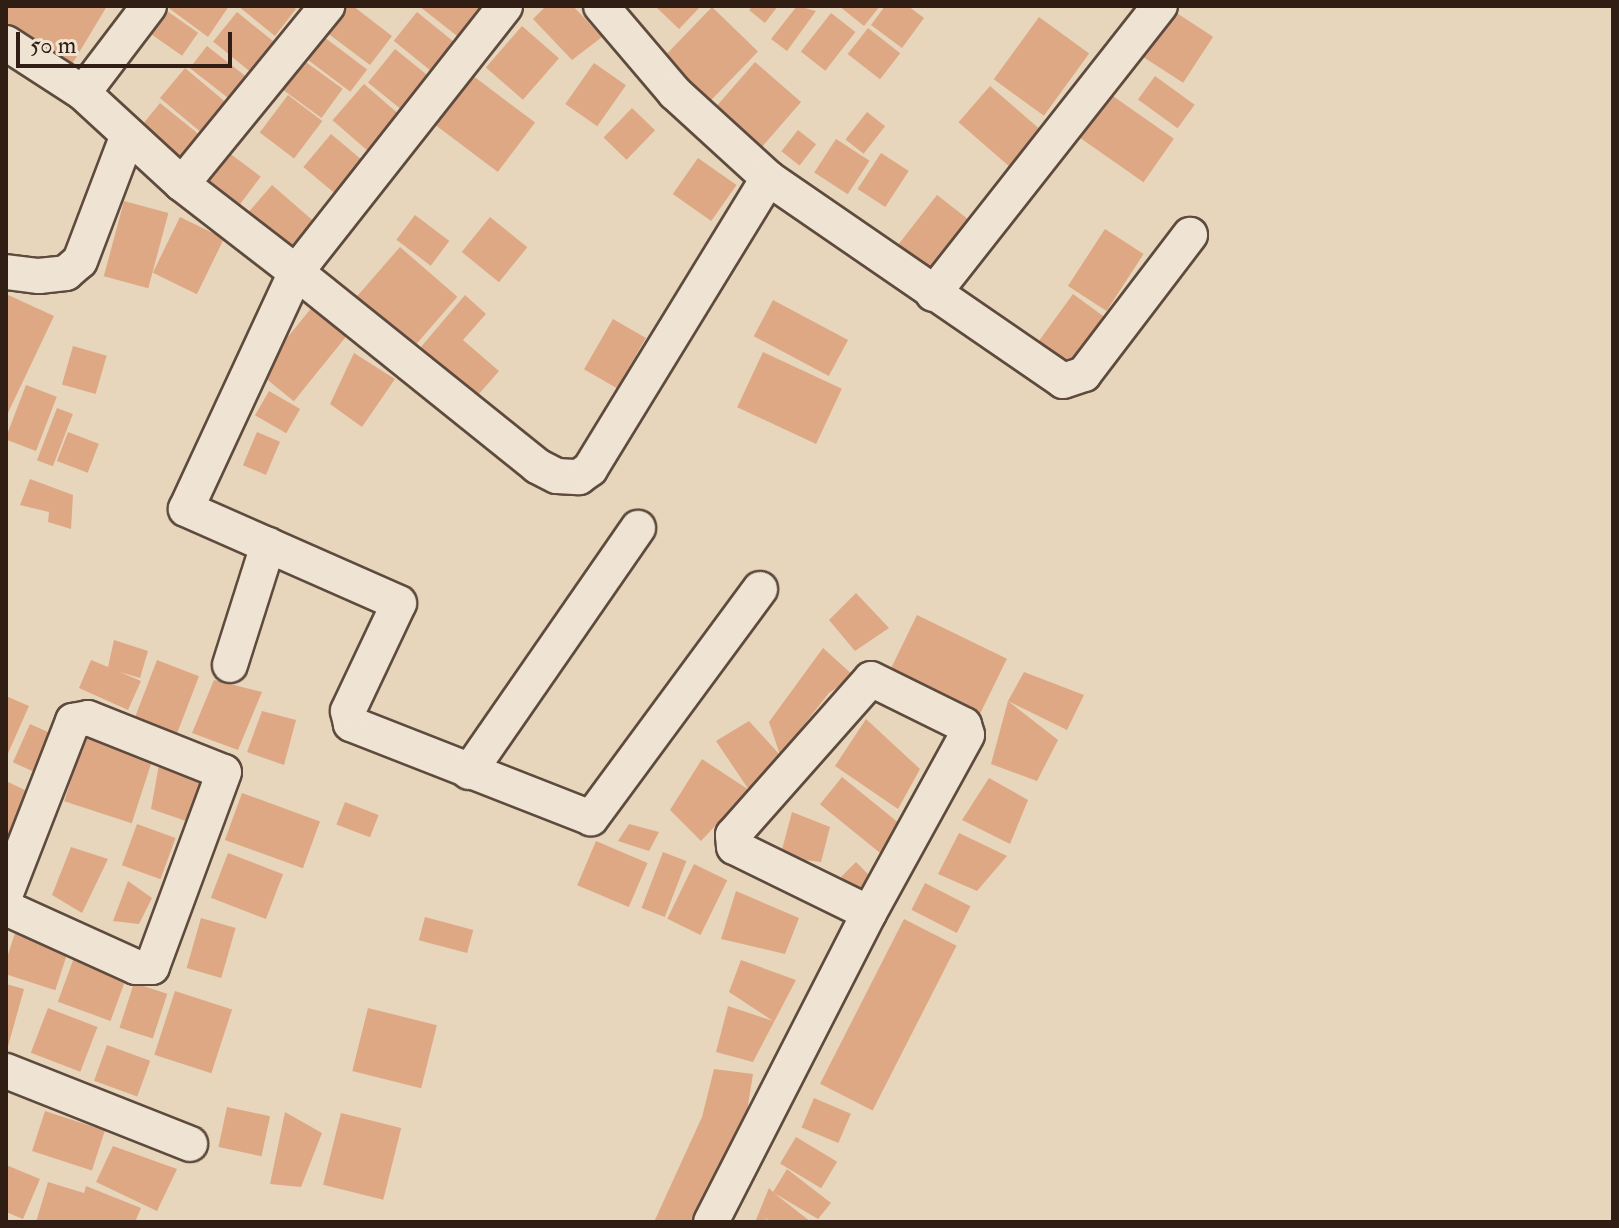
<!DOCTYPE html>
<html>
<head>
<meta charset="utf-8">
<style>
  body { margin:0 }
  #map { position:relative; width:1619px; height:1228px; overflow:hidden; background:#e7d6bc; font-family:"IM FELL Double Pica",serif }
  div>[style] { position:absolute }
  .building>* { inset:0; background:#dea885; transform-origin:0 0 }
  .roads { filter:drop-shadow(2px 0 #5e4b3e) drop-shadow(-2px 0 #5e4b3e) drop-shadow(0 2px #5e4b3e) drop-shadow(0 -2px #5e4b3e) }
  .street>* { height:34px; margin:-17px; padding:0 17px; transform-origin:17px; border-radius:17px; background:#efe4d3 }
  span { translate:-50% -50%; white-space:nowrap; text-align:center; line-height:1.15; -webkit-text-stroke:7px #efe4d3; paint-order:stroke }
  .frame { position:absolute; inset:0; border:8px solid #301d14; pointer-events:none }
  .scale { position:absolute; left:16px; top:32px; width:216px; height:36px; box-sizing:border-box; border:4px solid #301d14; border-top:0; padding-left:10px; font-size:24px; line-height:28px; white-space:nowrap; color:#301d14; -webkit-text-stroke:6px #efe4d3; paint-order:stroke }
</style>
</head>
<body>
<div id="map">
  <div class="building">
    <div style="clip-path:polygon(6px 6px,107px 6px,68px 71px,6px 27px)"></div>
    <div style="clip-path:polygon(166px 6px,229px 6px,208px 37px)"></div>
    <div style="clip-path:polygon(238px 6px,292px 6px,296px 9px,275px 36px)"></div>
    <div style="clip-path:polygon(345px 6px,353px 6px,392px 36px,370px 65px,326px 32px)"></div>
    <div style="clip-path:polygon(419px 6px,478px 6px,489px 14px,466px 43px)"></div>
    <div style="clip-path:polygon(546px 6px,573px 6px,602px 37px,572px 60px,533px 19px)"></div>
    <div style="clip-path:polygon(655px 6px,701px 6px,679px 29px)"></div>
    <div style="clip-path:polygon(753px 6px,778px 6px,765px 23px,749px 10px)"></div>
    <div style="clip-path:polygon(797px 6px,816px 11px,787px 51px,771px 39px)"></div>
    <div style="clip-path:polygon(839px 6px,880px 6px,864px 26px)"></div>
    <div style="clip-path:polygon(885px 6px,908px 6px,924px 18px,902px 48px,871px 25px)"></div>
    <div style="left:712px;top:7px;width:64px;height:75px;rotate:44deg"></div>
    <div style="left:1172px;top:10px;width:49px;height:55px;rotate:33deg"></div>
    <div style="left:167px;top:11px;width:38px;height:28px;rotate:35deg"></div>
    <div style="left:237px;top:12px;width:53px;height:38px;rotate:39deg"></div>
    <div style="left:417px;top:12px;width:56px;height:37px;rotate:39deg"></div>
    <div style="left:831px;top:13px;width:31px;height:49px;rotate:38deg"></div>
    <div style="left:1039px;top:17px;width:62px;height:77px;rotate:36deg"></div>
    <div style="left:522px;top:26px;width:49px;height:55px;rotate:41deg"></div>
    <div style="left:868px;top:28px;width:41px;height:33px;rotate:38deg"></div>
    <div style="left:324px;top:37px;width:54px;height:28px;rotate:37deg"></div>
    <div style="left:207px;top:46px;width:58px;height:28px;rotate:38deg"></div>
    <div style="left:395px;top:49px;width:45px;height:43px;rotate:39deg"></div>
    <div style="left:303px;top:60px;width:49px;height:36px;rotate:36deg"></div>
    <div style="left:755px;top:62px;width:61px;height:59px;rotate:41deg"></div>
    <div style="left:594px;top:63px;width:39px;height:50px;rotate:35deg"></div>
    <div style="left:185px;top:68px;width:61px;height:39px;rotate:40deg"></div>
    <div style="left:472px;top:75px;width:79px;height:62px;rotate:37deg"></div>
    <div style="left:1155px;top:76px;width:49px;height:29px;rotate:36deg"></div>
    <div style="left:364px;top:84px;width:58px;height:48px;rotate:41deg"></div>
    <div style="left:990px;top:86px;width:84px;height:48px;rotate:41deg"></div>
    <div style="left:1110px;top:94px;width:78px;height:53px;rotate:35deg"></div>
    <div style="left:288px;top:95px;width:43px;height:47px;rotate:37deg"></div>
    <div style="left:160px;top:103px;width:55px;height:29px;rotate:39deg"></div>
    <div style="left:632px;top:108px;width:32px;height:41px;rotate:44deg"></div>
    <div style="left:867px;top:112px;width:23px;height:35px;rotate:38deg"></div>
    <div style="left:798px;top:130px;width:23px;height:27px;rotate:38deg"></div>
    <div style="left:331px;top:134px;width:51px;height:43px;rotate:40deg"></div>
    <div style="left:836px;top:139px;width:40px;height:40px;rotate:33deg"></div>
    <div style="left:224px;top:149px;width:46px;height:42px;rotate:37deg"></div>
    <div style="left:881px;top:153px;width:33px;height:43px;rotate:33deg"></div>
    <div style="left:698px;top:158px;width:47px;height:44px;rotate:35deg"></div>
    <div style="left:272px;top:185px;width:58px;height:42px;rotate:41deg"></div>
    <div style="left:937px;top:195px;width:48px;height:71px;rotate:38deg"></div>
    <div style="left:124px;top:201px;width:46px;height:78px;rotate:15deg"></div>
    <div style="left:415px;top:215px;width:43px;height:31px;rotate:37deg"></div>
    <div style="left:180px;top:217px;width:49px;height:62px;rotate:26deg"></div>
    <div style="left:490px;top:217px;width:48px;height:45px;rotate:39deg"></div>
    <div style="left:1105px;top:229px;width:46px;height:68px;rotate:33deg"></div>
    <div style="left:400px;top:247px;width:76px;height:69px;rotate:41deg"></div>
    <div style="clip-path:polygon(6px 294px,54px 316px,6px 417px)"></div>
    <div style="left:1073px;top:294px;width:47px;height:62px;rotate:36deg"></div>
    <div style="clip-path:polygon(465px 295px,486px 314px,463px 340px,499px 371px,472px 402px,415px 354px)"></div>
    <div style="left:773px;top:300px;width:85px;height:41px;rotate:28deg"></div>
    <div style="left:313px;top:306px;width:45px;height:86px;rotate:39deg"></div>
    <div style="left:613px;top:319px;width:38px;height:58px;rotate:30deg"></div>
    <div style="left:73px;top:346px;width:35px;height:40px;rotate:16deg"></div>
    <div style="left:763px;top:352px;width:87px;height:61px;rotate:25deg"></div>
    <div style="clip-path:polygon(354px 353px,395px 379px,362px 427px,330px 404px)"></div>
    <div style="left:26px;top:385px;width:33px;height:58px;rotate:21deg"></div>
    <div style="left:269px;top:391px;width:36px;height:28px;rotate:30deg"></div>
    <div style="left:57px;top:408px;width:17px;height:56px;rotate:21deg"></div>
    <div style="left:68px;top:432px;width:33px;height:31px;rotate:21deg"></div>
    <div style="left:257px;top:432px;width:25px;height:36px;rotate:23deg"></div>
    <div style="clip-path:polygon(30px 479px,73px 495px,71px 529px,48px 522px,49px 512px,20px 505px)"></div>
    <div style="clip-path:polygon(856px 593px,889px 628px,855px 651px,829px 620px)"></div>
    <div style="left:917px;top:615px;width:100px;height:71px;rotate:26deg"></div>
    <div style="clip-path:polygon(114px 640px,148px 651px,140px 678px,120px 672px,141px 681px,128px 710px,79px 688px,91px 660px,108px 667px)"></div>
    <div style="clip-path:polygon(823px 648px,854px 676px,829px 693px,780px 755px,749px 790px,716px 741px,749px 721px,780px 755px,769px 722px)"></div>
    <div style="left:157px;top:660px;width:45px;height:66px;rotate:21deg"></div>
    <div style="clip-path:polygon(1024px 672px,1084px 695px,1067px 730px,1008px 701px)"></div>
    <div style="clip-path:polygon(214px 680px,262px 692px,238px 750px,192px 733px)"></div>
    <div style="clip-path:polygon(6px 696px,29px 706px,6px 758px)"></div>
    <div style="clip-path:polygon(1008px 701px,1058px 740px,1037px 781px,991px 764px)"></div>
    <div style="clip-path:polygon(262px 711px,296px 720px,284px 765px,247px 752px)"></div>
    <div style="clip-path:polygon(866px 719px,920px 769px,898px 809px,835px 766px)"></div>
    <div style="left:30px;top:724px;width:24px;height:42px;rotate:24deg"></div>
    <div style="left:88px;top:728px;width:71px;height:77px;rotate:18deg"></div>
    <div style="clip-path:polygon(160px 759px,206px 774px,186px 821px,151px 809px)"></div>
    <div style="clip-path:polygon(702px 759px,749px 790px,701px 841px,670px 810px)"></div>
    <div style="left:842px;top:777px;width:79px;height:35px;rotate:39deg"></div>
    <div style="clip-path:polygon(989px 778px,1028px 800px,1010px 844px,962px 820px)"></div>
    <div style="clip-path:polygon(6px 781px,31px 793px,6px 846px)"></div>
    <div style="left:242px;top:793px;width:83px;height:50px;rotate:20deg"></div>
    <div style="left:345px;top:802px;width:36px;height:24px;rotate:21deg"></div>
    <div style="clip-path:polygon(792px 812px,830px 827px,821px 862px,780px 857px)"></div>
    <div style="left:137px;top:824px;width:41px;height:44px;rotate:20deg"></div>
    <div style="clip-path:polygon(629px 824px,659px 832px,649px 851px,618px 841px)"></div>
    <div style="clip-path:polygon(959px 833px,1007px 856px,977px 891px,938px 874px)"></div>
    <div style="left:596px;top:841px;width:56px;height:48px;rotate:23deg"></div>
    <div style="clip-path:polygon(71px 847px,108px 859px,82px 913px,52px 895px)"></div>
    <div style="left:663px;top:852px;width:25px;height:60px;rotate:21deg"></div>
    <div style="left:228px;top:853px;width:59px;height:48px;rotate:21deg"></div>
    <div style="left:856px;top:862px;width:23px;height:21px;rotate:45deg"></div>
    <div style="left:694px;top:864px;width:37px;height:61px;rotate:26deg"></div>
    <div style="clip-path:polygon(128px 881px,152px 898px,139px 924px,113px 921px)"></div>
    <div style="left:925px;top:883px;width:51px;height:30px;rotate:27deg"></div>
    <div style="clip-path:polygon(736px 891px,799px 918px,785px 954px,721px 939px)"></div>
    <div style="left:425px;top:917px;width:50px;height:24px;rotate:15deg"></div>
    <div style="left:201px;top:918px;width:36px;height:52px;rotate:16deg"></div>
    <div style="left:904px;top:919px;width:59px;height:185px;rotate:27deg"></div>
    <div style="left:15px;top:933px;width:56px;height:42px;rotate:18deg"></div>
    <div style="left:76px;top:952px;width:56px;height:53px;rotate:20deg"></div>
    <div style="clip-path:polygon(741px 960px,796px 980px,753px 1062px,716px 1052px,728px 1006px,773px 1021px,729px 992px)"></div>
    <div style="left:134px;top:983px;width:35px;height:47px;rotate:18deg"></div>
    <div style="clip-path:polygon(6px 984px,24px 989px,7px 1050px,6px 1050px)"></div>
    <div style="left:175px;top:991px;width:60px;height:67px;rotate:18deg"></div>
    <div style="left:48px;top:1008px;width:53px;height:48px;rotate:21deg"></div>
    <div style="left:368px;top:1008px;width:71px;height:65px;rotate:14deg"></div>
    <div style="left:107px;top:1045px;width:46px;height:38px;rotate:20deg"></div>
    <div style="clip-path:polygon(714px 1069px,753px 1074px,742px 1143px,697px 1222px,654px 1222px,702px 1117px)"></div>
    <div style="left:814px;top:1098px;width:40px;height:32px;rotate:23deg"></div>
    <div style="left:227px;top:1107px;width:44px;height:41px;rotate:12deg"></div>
    <div style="left:45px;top:1111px;width:63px;height:42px;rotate:18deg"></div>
    <div style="clip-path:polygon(285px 1112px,322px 1133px,301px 1187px,270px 1184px)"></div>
    <div style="left:341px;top:1113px;width:62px;height:74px;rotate:14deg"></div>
    <div style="left:796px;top:1137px;width:48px;height:31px;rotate:31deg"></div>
    <div style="clip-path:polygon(113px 1146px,177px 1169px,157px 1211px,96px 1182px)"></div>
    <div style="clip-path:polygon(6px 1165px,40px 1179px,23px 1219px,6px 1212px)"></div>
    <div style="clip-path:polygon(787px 1169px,831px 1203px,818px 1219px,774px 1193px,811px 1222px,772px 1222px,763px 1217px,770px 1222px,755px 1222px,769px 1188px,773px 1192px)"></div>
    <div style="clip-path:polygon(48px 1182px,84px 1193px,86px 1186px,141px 1208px,135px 1222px,36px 1222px)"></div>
  </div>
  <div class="roads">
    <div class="street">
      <div style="left:149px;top:6px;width:109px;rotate:127.2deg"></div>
      <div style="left:83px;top:93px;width:134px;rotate:42.6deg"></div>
      <div style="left:182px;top:184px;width:144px;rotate:37.7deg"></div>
      <div style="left:296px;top:272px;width:338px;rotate:-51.8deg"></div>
      <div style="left:601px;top:6px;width:114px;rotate:49.6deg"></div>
      <div style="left:675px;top:93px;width:126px;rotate:42.4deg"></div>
      <div style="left:768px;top:178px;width:358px;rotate:34.5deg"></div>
      <div style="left:1063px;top:381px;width:22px;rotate:-18deg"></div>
      <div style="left:1084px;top:374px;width:175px;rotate:-52.7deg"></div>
      <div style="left:6px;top:43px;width:92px;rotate:33deg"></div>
      <div style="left:182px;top:184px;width:230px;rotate:-50.8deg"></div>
      <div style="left:6px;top:272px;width:33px;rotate:7deg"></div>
      <div style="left:39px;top:276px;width:27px;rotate:-6deg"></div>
      <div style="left:66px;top:273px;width:18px;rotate:-41deg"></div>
      <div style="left:80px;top:261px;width:133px;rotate:-69.2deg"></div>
      <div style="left:933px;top:294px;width:367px;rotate:-51.8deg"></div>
      <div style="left:760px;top:589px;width:285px;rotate:126.4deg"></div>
      <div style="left:591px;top:818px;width:258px;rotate:-158.6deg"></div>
      <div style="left:351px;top:724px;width:13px;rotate:-103deg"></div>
      <div style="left:348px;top:711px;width:119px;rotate:-64.7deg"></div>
      <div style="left:399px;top:603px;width:233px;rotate:-156.2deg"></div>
      <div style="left:186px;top:509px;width:261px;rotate:-65.1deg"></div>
      <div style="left:296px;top:272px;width:309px;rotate:38.8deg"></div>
      <div style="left:537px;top:466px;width:22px;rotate:27deg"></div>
      <div style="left:557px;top:476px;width:22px;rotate:3deg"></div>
      <div style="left:579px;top:477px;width:14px;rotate:-36deg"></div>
      <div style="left:590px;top:469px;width:341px;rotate:-58.5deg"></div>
      <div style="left:230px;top:665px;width:126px;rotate:-72.4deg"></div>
      <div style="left:469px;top:772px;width:297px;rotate:-55.3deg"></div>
      <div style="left:6px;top:893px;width:185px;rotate:-68.7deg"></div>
      <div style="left:73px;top:721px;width:15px;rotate:-11deg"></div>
      <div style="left:88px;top:718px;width:146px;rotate:21.7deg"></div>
      <div style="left:224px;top:772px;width:208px;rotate:110.3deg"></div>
      <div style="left:152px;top:967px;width:16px;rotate:180deg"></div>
      <div style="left:136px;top:967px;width:143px;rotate:-155.6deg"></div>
      <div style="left:6px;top:1071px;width:198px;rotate:21.6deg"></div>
      <div style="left:711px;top:1222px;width:347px;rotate:-62.9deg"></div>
      <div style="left:869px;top:913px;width:150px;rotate:-153.9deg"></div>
      <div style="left:734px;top:847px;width:12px;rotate:-95deg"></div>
      <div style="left:733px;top:835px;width:208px;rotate:-48.5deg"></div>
      <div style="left:871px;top:679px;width:104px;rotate:26.3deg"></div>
      <div style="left:964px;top:725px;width:10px;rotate:73deg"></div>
      <div style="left:967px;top:735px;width:203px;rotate:118.8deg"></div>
    </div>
  </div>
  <div class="frame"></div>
  <div class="scale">50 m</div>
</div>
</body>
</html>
